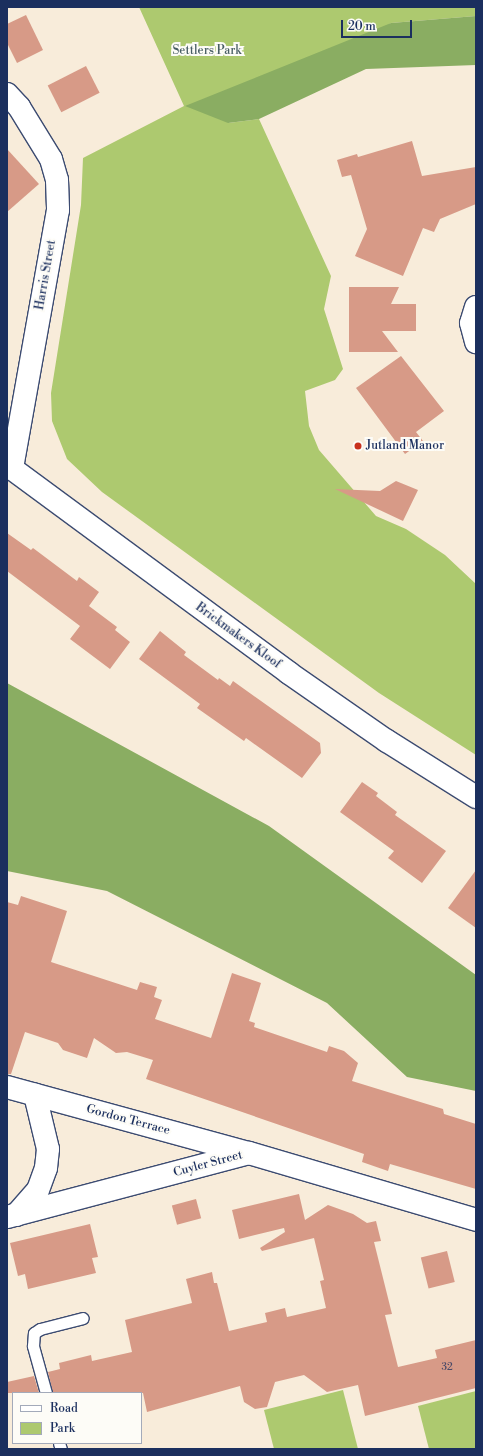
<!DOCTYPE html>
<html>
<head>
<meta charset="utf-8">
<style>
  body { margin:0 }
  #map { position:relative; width:483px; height:1456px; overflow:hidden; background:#f8ecda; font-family:"Libre Bodoni",serif }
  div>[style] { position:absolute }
  .green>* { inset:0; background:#adc96f }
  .forest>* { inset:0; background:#8aad62 }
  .building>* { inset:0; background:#d79a87; transform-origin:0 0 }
  .roads { filter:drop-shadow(1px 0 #3c4b71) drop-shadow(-1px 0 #3c4b71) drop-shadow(0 1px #3c4b71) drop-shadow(0 -1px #3c4b71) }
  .service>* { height:11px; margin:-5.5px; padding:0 5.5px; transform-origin:5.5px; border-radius:5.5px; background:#fff }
  .minor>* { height:22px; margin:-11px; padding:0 11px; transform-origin:11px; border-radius:11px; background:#fff }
  .tertiary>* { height:22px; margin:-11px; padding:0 11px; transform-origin:11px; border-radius:11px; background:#fff }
  .dots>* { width:11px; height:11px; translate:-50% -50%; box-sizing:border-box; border:2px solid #fdfcf7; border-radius:50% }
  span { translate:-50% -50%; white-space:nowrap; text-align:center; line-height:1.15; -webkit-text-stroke:4px #fdfcf7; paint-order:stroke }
  .number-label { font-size:10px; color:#4a4a68 }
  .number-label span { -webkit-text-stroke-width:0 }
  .park-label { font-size:12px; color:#475d63 }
  .street-label { font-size:12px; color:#1b2f5e }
  .poi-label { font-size:12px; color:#1b2f5e }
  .left { translate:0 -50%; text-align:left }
  .frame { position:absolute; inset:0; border:8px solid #1b2f5e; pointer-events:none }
  .legend { position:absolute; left:12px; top:1392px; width:130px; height:52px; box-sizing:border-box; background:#fdfcf7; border:1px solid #a3aaba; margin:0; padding:5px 7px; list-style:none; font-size:12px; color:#1b2f5e }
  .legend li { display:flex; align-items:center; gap:8px; height:20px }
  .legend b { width:20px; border:1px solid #a3aaba }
  .scale { position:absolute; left:341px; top:20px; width:71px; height:18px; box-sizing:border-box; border:2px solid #1b2f5e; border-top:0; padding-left:5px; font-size:12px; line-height:14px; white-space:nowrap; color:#1b2f5e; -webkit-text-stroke:3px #fdfcf7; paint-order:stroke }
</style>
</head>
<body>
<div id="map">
  <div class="green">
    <div style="clip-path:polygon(139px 7px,476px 7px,476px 16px,391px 23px,228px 123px,259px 119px,331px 276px,324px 309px,343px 369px,335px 380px,305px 391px,309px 426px,319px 450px,376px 516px,406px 529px,445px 555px,476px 584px,476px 755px,379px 693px,102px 492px,67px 459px,52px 421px,51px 393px,81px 205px,83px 158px,184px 106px)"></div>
    <div style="clip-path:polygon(343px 1390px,358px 1449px,274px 1449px,264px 1410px)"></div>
    <div style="clip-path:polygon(476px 1391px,476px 1449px,429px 1449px,418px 1406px)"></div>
  </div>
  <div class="forest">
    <div style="clip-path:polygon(476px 16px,476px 65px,366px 69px,259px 119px,228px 123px,185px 106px,391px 23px)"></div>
    <div style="clip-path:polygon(7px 683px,269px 826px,476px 975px,476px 1091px,407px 1077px,327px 1003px,107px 891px,7px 871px)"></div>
  </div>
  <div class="building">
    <div style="clip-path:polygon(26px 15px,43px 50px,17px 63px,7px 43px,7px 24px)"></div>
    <div style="left:86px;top:66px;width:30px;height:43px;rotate:63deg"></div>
    <div style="clip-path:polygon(412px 141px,422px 176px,476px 167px,476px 204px,440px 219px,434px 232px,423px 228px,403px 276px,355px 256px,367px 229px,351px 175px,342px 177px,337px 160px,357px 154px,358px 157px)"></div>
    <div style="clip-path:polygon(7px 149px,39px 184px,7px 212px)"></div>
    <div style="clip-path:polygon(349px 287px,399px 287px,391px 304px,416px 304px,416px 331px,382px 331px,398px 352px,349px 352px)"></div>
    <div style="clip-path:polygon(401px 356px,444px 411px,416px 432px,423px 441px,405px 454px,356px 388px)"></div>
    <div style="clip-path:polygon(396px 481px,418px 490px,403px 521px,335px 489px,380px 491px)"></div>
    <div style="clip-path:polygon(7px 533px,31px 550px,33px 548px,77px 581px,79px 577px,99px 592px,89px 606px,117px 627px,115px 630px,130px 642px,110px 669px,70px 639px,80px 626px,7px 571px)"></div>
    <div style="clip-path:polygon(160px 631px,186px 652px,184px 655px,218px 680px,219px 678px,230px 686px,233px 681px,320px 743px,321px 753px,302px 778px,246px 738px,244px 741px,197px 708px,200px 704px,139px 659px)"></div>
    <div style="clip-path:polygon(362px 782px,378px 793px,376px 796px,397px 812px,395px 815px,446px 851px,422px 883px,388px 858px,394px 851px,340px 812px)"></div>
    <div style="clip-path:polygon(476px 870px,476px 928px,448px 908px)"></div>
    <div style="clip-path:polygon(21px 896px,67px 911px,51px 962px,137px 990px,140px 982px,157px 987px,154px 997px,162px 1000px,155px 1019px,211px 1038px,232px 973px,261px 983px,249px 1021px,255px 1023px,254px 1027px,327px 1052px,329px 1046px,344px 1051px,358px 1063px,352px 1081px,443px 1109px,444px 1114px,476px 1124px,476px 1189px,390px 1164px,388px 1171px,362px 1162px,364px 1154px,146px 1079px,153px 1060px,127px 1052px,116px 1053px,94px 1038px,87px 1058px,63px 1050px,58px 1043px,25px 1032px,11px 1074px,7px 1074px,7px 902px,18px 905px)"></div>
    <div style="clip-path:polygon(299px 1194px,305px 1220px,328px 1205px,353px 1214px,367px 1223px,376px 1221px,381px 1241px,374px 1242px,392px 1314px,385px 1315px,398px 1367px,437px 1358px,435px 1350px,476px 1340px,476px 1388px,365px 1416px,358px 1385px,327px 1392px,304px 1375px,275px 1382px,267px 1407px,255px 1409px,244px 1402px,240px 1386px,147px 1412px,143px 1393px,53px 1393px,48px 1372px,60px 1369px,59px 1363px,91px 1355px,92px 1361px,132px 1352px,125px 1320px,192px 1303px,186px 1279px,212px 1272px,214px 1283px,217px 1283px,229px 1331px,267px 1322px,265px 1313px,285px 1308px,287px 1317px,326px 1308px,320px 1281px,324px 1280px,314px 1238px,262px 1251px,260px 1248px,285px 1232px,284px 1228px,239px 1239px,232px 1210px)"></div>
    <div style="left:196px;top:1199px;width:20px;height:25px;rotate:75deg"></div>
    <div style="clip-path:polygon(90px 1224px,98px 1257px,92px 1258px,96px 1273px,28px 1289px,25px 1274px,18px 1276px,10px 1243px)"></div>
    <div style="left:447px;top:1251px;width:32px;height:27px;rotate:76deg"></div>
    <div style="clip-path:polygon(34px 1376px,39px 1393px,7px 1393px,7px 1382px)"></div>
  </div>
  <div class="roads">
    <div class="service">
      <div style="left:46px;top:1393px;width:49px;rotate:-105.5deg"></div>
      <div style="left:33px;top:1346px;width:13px;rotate:-86deg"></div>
      <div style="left:34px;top:1333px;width:7px;rotate:-34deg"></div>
      <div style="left:40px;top:1329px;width:44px;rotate:-14.3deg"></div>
      <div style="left:59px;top:1443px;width:6px;rotate:72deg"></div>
    </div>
    <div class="minor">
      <div style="left:7px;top:94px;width:18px;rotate:47deg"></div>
      <div style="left:19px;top:107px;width:61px;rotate:58.4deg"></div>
      <div style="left:51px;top:159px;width:22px;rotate:74deg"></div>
      <div style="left:57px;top:180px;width:30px;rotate:88deg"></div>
      <div style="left:58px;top:210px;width:263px;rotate:100.1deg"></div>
      <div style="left:476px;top:307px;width:17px;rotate:107deg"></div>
      <div style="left:471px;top:323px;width:20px;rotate:75deg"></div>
      <div style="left:7px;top:1087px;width:251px;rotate:15.3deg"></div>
      <div style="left:16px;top:1215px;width:33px;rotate:-49deg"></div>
      <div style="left:38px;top:1190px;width:23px;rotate:-70deg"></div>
      <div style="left:46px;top:1168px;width:19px;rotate:-84deg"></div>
      <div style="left:48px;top:1149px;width:56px;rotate:-103.5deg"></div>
      <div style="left:7px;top:1217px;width:250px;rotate:-14.8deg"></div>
      <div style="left:249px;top:1153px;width:237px;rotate:16.4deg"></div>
    </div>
    <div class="tertiary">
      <div style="left:7px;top:465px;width:350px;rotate:36.4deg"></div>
      <div style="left:289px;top:673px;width:119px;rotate:34.8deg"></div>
      <div style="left:387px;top:741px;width:105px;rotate:32.2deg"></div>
    </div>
  </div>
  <div class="dots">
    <div style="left:358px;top:446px;background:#c8321e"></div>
  </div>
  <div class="number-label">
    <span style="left:447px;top:1368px">32</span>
  </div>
  <div class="park-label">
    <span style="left:207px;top:51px">Settlers Park</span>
  </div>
  <div class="street-label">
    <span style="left:46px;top:275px;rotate:-80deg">Harris Street</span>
    <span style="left:238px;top:636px;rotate:36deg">Brickmakers Kloof</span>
    <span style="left:128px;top:1120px;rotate:15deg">Gordon Terrace</span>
    <span style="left:208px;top:1164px;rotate:-15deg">Cuyler Street</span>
  </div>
  <div class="poi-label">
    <span class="left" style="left:366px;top:446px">Jutland Manor</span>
  </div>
  <div class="frame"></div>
  <ul class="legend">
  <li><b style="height:5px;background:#fff"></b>Road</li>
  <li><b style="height:11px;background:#adc96f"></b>Park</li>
  </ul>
  <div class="scale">20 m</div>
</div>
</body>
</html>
